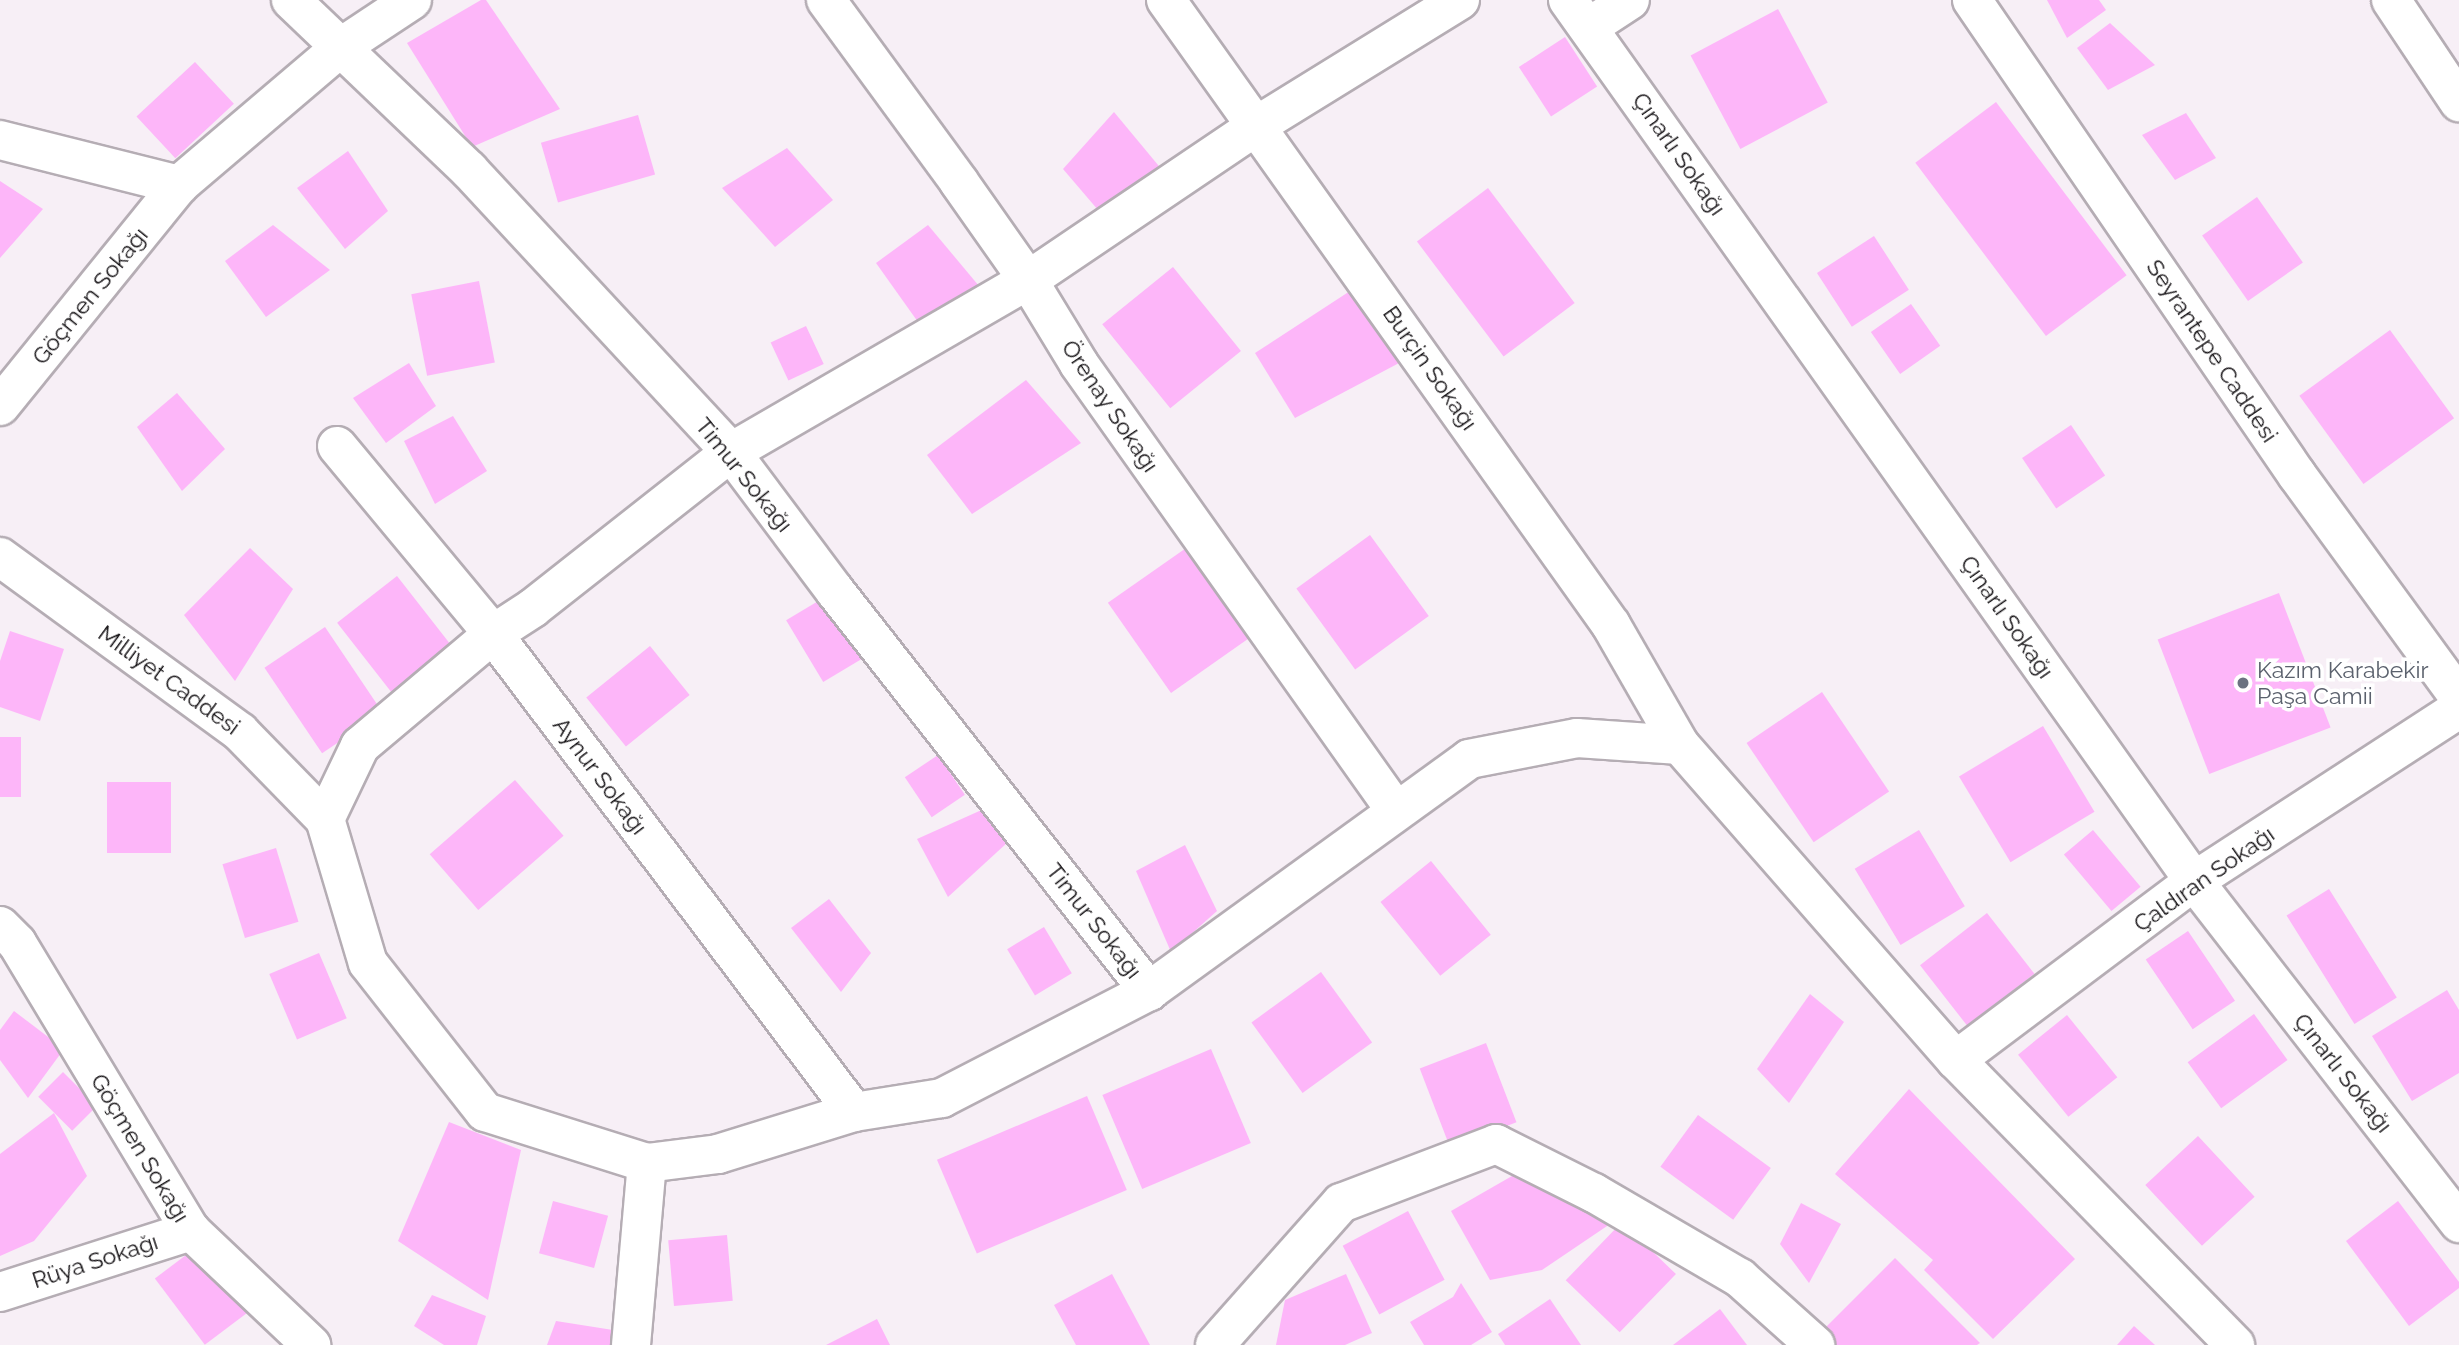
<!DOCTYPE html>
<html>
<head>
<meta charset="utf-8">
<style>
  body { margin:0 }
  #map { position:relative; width:2459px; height:1345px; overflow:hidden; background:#f7eff6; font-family:Raleway,sans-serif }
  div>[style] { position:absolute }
  .building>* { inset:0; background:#fdb6f9; transform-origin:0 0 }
  .roads { filter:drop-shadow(2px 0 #b5adb4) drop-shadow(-2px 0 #b5adb4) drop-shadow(0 2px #b5adb4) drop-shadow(0 -2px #b5adb4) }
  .minor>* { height:38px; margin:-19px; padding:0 19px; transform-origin:19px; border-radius:19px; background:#fff }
  .dots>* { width:19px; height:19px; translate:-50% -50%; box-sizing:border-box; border:4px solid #fff; border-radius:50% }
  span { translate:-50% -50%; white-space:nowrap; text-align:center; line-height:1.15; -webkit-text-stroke:7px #fff; paint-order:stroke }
  .street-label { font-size:23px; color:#151215 }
  .worship-label { font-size:23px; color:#5b616d }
  .left { translate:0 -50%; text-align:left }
</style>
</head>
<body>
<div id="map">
  <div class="building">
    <div style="clip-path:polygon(481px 0,486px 0,560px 109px,472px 147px,407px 43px)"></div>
    <div style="clip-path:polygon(2047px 0,2099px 0,2106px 10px,2067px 38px)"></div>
    <div style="left:1778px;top:9px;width:106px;height:99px;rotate:62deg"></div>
    <div style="clip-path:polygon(2110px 23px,2155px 65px,2108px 90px,2077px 48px)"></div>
    <div style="left:1565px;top:37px;width:59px;height:55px;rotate:57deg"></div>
    <div style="left:195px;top:62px;width:57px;height:80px;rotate:47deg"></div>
    <div style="left:1996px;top:102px;width:217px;height:101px;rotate:53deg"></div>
    <div style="clip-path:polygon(1114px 112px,1163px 171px,1104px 217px,1063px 169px)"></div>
    <div style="clip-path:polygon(2186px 113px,2216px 158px,2175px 180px,2142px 135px)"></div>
    <div style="left:638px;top:115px;width:62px;height:101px;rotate:74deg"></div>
    <div style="clip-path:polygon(787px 148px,833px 200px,775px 247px,722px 188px)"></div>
    <div style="clip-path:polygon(348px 151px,388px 211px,345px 249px,297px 188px)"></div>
    <div style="clip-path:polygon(0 181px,43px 209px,0 258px)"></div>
    <div style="left:1488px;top:188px;width:144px;height:89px;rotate:53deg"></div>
    <div style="left:2257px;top:197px;width:80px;height:67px;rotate:55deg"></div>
    <div style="clip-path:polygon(273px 225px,330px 270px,266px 317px,225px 261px)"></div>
    <div style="clip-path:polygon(928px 225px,979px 286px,918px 322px,876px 263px)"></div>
    <div style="left:1874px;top:236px;width:64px;height:68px;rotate:57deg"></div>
    <div style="left:1173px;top:267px;width:108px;height:91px;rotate:51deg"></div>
    <div style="left:479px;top:281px;width:83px;height:69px;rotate:79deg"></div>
    <div style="clip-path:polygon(1350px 291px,1401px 362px,1295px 418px,1255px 353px)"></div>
    <div style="left:1911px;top:304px;width:51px;height:49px;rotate:55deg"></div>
    <div style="left:806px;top:326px;width:42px;height:39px;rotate:65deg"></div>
    <div style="left:2390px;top:330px;width:109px;height:112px;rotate:54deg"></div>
    <div style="clip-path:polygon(409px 363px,436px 406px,386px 443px,353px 398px)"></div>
    <div style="clip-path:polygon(1026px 380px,1081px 443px,972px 514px,927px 455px)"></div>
    <div style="clip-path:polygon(177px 393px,225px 449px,182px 491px,137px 427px)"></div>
    <div style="clip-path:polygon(453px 416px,487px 471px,435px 504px,404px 441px)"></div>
    <div style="left:2071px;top:425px;width:61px;height:59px;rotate:56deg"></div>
    <div style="left:1370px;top:535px;width:100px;height:91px;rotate:54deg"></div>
    <div style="left:1189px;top:546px;width:110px;height:99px;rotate:55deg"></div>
    <div style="clip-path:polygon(250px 548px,293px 589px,235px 681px,184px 615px)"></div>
    <div style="left:397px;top:576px;width:93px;height:76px;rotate:52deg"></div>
    <div style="left:835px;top:591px;width:72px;height:57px;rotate:59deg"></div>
    <div style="left:2279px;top:593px;width:144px;height:130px;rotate:69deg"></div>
    <div style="left:325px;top:627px;width:103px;height:73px;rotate:56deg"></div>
    <div style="clip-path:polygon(10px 631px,64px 649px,40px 721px,0 707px,0 661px)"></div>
    <div style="left:650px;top:646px;width:63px;height:82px;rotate:51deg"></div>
    <div style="left:1822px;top:692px;width:120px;height:91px;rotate:56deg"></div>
    <div style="left:2043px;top:726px;width:100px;height:98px;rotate:59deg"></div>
    <div style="left:0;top:737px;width:21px;height:60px"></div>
    <div style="left:938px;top:755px;width:48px;height:40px;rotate:56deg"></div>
    <div style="left:515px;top:780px;width:74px;height:113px;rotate:49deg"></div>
    <div style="left:171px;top:782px;width:71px;height:64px;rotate:90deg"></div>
    <div style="clip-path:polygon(986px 808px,1008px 842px,948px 897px,917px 839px)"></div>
    <div style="left:1919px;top:830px;width:89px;height:75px;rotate:59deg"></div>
    <div style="left:2093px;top:830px;width:74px;height:38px;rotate:50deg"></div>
    <div style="clip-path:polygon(1185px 845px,1217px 911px,1171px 952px,1136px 871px)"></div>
    <div style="left:276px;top:848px;width:77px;height:56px;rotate:73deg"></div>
    <div style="left:1431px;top:861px;width:95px;height:65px;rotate:51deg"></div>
    <div style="left:2329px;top:889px;width:128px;height:50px;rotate:58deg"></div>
    <div style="clip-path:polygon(829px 899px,871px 953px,841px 992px,791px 928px)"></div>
    <div style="left:1987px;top:913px;width:77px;height:85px;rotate:52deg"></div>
    <div style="left:1044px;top:927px;width:54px;height:43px;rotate:59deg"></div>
    <div style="left:2188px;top:931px;width:84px;height:51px;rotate:56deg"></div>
    <div style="left:319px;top:953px;width:71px;height:54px;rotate:67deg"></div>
    <div style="left:1321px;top:972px;width:87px;height:86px;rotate:54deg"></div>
    <div style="clip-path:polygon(2447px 990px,2459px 1010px,2459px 1073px,2412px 1101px,2372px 1036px)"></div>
    <div style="clip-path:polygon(1810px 994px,1844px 1022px,1789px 1103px,1757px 1069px)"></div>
    <div style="clip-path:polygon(14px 1011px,64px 1049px,28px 1098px,0 1060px,0 1030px)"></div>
    <div style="left:2254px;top:1014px;width:57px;height:82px;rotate:54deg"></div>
    <div style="left:2067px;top:1015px;width:80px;height:63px;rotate:51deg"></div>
    <div style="left:1486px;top:1043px;width:85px;height:71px;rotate:69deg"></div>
    <div style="left:1211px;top:1049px;width:102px;height:118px;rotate:67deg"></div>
    <div style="left:63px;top:1072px;width:48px;height:35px;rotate:45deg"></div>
    <div style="clip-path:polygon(1909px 1089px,2075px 1259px,1993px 1339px,1924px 1270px,1933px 1260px,1835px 1174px)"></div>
    <div style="left:1087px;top:1096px;width:102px;height:163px;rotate:67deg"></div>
    <div style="clip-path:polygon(54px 1113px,87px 1176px,34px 1241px,0 1256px,0 1154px)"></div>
    <div style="left:1698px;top:1115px;width:90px;height:64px;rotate:36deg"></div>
    <div style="clip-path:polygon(449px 1122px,521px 1150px,488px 1300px,398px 1241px)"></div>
    <div style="left:2198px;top:1136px;width:83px;height:72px;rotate:47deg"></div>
    <div style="clip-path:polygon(1519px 1172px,1613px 1222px,1542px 1270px,1490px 1280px,1451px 1211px)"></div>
    <div style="left:553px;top:1201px;width:57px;height:54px;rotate:15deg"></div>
    <div style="clip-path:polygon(2398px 1201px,2459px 1282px,2459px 1288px,2409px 1326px,2346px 1241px)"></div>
    <div style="clip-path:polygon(1801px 1203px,1841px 1224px,1809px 1283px,1780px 1244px)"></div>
    <div style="left:1408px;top:1211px;width:78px;height:74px;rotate:62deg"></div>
    <div style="left:1622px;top:1222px;width:75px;height:81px;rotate:44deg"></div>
    <div style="left:727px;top:1235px;width:66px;height:59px;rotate:85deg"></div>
    <div style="left:198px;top:1246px;width:83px;height:54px;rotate:53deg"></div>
    <div style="clip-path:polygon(1895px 1258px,1980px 1343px,1977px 1345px,1834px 1345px,1821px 1332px)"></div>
    <div style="clip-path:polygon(1112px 1274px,1150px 1345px,1076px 1345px,1054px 1305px)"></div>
    <div style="clip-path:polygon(1346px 1274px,1372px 1333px,1345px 1345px,1276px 1345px,1285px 1300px)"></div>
    <div style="clip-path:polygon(1461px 1283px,1492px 1332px,1471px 1345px,1424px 1345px,1410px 1322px,1453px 1297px)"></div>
    <div style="clip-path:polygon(432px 1295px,486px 1316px,477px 1345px,444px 1345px,414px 1326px)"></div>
    <div style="clip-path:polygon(1550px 1299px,1581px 1345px,1505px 1345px,1498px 1334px)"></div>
    <div style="clip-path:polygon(1720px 1309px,1747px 1345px,1673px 1345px)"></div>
    <div style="clip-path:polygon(877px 1319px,890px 1345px,826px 1345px)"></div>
    <div style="clip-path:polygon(556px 1321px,632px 1333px,625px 1345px,547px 1345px)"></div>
    <div style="clip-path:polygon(2134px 1326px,2155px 1345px,2117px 1345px)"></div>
  </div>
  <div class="roads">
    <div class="minor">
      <div style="left:291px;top:0;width:246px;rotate:43.7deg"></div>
      <div style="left:469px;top:170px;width:385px;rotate:47.1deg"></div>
      <div style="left:731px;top:452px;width:174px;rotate:53.2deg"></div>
      <div style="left:835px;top:591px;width:509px;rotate:51.87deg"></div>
      <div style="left:826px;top:0;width:225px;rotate:53.8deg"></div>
      <div style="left:959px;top:182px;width:120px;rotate:54.9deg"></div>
      <div style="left:1028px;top:280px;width:98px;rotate:58.7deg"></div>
      <div style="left:1079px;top:364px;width:548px;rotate:54.66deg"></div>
      <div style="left:1166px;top:0;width:767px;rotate:54.55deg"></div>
      <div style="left:1611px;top:625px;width:138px;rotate:60.1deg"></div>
      <div style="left:1460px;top:0;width:238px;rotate:148.3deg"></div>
      <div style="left:1258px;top:125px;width:277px;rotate:146deg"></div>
      <div style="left:1028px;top:280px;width:343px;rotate:149.9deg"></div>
      <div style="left:731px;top:452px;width:252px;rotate:141.8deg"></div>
      <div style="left:533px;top:608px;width:48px;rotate:147deg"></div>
      <div style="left:493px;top:634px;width:174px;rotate:139.9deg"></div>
      <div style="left:360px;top:746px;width:81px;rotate:115.6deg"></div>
      <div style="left:325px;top:819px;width:150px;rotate:73.4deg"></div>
      <div style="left:368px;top:963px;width:189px;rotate:51.9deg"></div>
      <div style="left:485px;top:1112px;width:170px;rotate:17.5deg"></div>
      <div style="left:647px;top:1163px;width:72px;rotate:-7.2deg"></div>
      <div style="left:718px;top:1154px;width:142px;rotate:-17.2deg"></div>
      <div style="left:854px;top:1112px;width:89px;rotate:-9deg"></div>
      <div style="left:942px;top:1098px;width:233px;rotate:-27.3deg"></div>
      <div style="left:1149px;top:991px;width:395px;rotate:-35.9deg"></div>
      <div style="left:1469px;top:759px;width:110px;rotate:-11deg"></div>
      <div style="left:1577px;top:738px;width:103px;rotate:3.9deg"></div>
      <div style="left:1680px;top:745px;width:419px;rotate:48.8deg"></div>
      <div style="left:1956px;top:1060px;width:399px;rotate:45.6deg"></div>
      <div style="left:1568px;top:0;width:1081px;rotate:54.6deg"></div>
      <div style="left:2194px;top:881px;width:433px;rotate:52.2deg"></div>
      <div style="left:1972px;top:0;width:576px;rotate:55.62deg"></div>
      <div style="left:2297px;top:475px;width:275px;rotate:53.9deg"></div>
      <div style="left:2391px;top:0;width:123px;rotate:56.3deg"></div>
      <div style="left:1589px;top:27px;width:49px;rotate:-33.4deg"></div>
      <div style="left:0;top:140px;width:185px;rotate:14.1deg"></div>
      <div style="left:179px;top:185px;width:213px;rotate:-40.4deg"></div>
      <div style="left:341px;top:47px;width:85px;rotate:-33.5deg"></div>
      <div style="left:0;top:406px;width:284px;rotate:-51deg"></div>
      <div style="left:337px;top:446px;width:244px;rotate:50.3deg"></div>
      <div style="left:493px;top:634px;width:599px;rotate:52.94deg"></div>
      <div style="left:0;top:557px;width:297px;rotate:36.1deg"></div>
      <div style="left:240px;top:732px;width:122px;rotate:45.7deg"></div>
      <div style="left:0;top:926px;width:24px;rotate:45deg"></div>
      <div style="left:17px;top:943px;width:336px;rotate:58.9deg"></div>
      <div style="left:191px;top:1231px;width:166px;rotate:43.5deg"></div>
      <div style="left:1956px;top:1060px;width:298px;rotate:-36.9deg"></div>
      <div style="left:2194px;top:881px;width:316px;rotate:-33deg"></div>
      <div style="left:0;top:1292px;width:201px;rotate:-17.7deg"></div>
      <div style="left:631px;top:1345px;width:183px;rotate:-85deg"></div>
      <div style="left:1215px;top:1345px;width:190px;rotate:-48.4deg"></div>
      <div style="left:1341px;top:1203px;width:166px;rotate:-20.8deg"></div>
      <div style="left:1496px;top:1144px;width:110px;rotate:26.6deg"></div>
      <div style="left:1594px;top:1193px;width:169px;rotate:30.2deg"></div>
      <div style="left:1740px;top:1278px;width:101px;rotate:41.8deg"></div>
    </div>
  </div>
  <div class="dots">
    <div style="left:2243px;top:683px;background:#6b7280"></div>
  </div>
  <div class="street-label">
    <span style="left:1679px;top:154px;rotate:55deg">Çınarlı Sokağı</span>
    <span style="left:90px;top:296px;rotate:-51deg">Göçmen Sokağı</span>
    <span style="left:2212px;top:351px;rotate:56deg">Seyrantepe Caddesi</span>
    <span style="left:1430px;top:368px;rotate:55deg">Burçin Sokağı</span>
    <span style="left:1110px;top:406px;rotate:56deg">Örenay Sokağı</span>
    <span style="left:744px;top:475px;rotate:51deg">Timur Sokağı</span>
    <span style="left:2007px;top:617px;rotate:55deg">Çınarlı Sokağı</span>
    <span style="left:169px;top:680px;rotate:36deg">Milliyet Caddesi</span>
    <span style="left:600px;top:776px;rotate:53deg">Aynur Sokağı</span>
    <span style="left:2204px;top:879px;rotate:-35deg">Çaldıran Sokağı</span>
    <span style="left:1094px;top:921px;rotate:52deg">Timur Sokağı</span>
    <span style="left:2343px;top:1073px;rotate:52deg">Çınarlı Sokağı</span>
    <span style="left:140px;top:1148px;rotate:59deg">Göçmen Sokağı</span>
    <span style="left:95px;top:1261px;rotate:-18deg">Rüya Sokağı</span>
  </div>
  <div class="worship-label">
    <span class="left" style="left:2257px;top:683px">Kazım Karabekir<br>Paşa Camii</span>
  </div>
</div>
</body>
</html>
